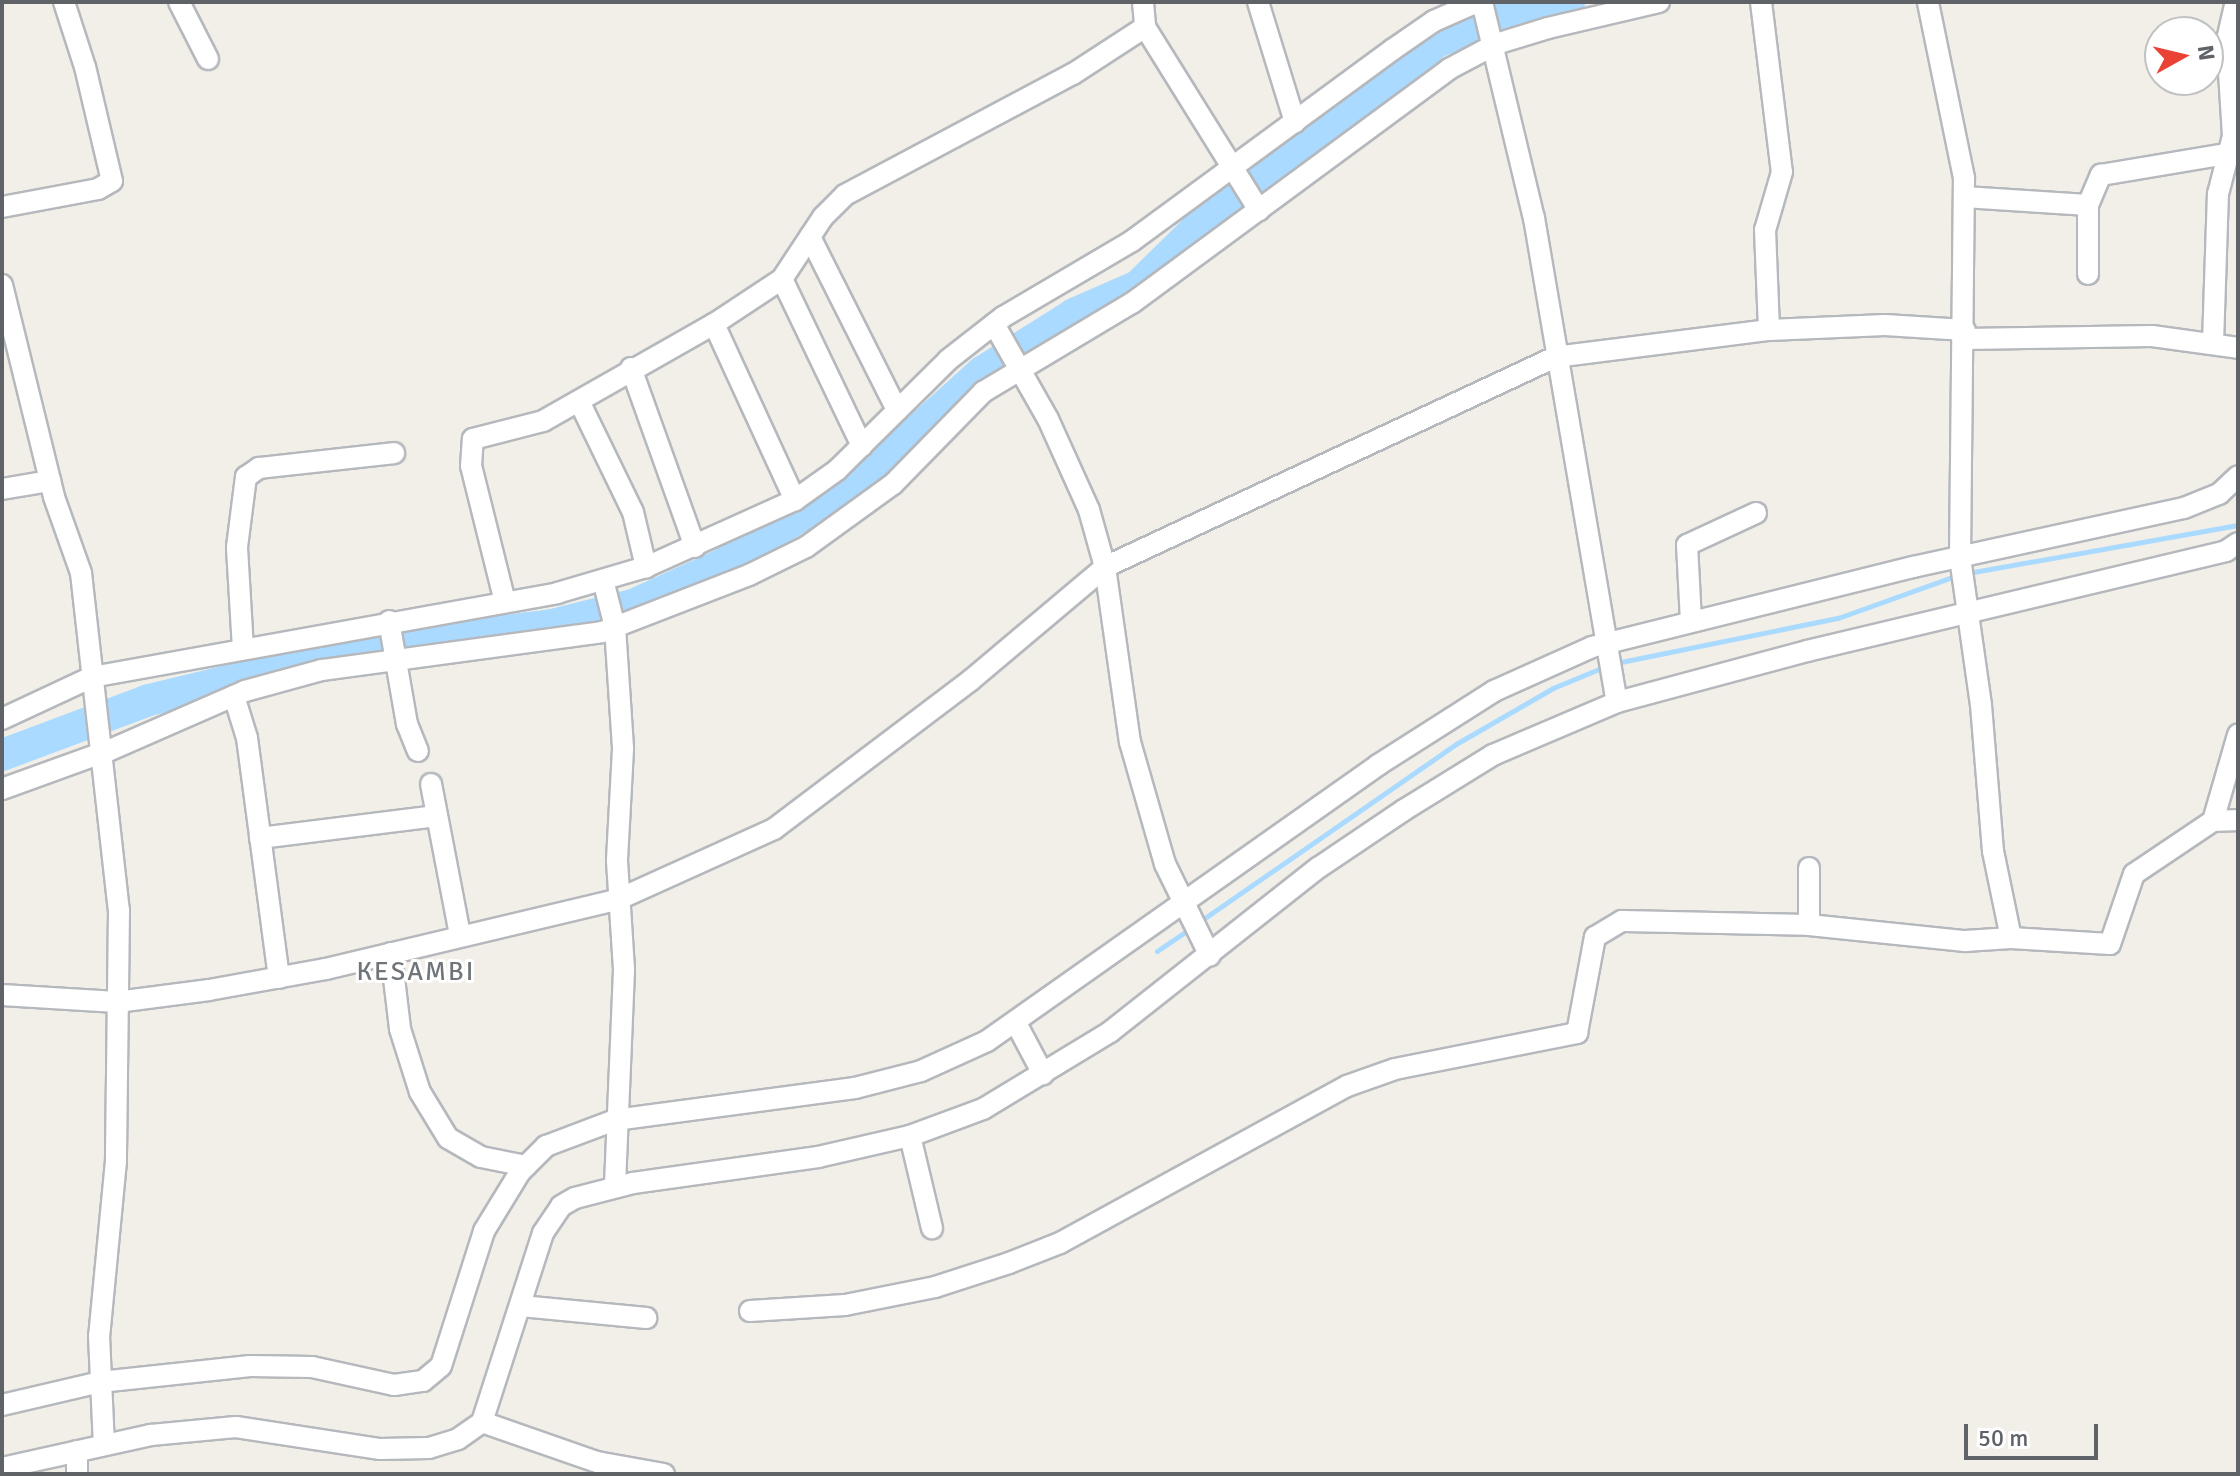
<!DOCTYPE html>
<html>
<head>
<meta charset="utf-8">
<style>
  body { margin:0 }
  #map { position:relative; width:2240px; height:1476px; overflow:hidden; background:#f1efe8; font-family:Signika,sans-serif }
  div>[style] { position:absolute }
  .stream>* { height:5px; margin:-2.5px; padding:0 2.5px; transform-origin:2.5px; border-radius:2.5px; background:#aadaff }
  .river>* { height:32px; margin:-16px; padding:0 16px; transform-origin:16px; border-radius:16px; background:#aadaff }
  .roads { filter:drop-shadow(2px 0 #b5b8bc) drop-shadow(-2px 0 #b5b8bc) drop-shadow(0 2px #b5b8bc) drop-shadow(0 -2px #b5b8bc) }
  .minor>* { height:20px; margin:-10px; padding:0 10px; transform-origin:10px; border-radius:10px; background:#fff }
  span { translate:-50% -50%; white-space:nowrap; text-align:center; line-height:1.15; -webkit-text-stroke:6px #fff; paint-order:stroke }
  .quarter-label { font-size:26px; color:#70757a; letter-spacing:2px }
  .frame { position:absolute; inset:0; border:4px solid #5f6368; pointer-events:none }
  .north { position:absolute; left:2144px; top:16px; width:80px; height:80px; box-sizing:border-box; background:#fff; border:2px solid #bfc1c3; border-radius:50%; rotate:82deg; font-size:22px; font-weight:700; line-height:32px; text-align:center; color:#5f6368 }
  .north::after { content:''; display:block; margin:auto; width:28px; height:36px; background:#ea4335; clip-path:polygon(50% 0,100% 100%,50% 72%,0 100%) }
  .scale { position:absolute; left:1964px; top:1424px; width:134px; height:36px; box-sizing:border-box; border:4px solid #5f6368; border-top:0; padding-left:10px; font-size:24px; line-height:28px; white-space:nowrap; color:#5f6368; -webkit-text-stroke:6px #fff; paint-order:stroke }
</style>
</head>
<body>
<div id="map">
  <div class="stream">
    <div style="left:1968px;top:573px;width:274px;rotate:-10.1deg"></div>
    <div style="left:1616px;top:663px;width:227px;rotate:-11.5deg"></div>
    <div style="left:1838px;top:618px;width:127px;rotate:-19.7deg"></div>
    <div style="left:1199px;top:922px;width:313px;rotate:-34.7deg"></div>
    <div style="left:1456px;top:744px;width:112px;rotate:-30deg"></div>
    <div style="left:1553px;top:688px;width:57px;rotate:-22.5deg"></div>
    <div style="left:1157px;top:951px;width:41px;rotate:-34.1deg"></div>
  </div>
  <div class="river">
    <div style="left:2px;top:755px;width:157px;rotate:-20.5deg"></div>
    <div style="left:149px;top:700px;width:223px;rotate:-13.5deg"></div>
    <div style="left:366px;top:648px;width:187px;rotate:-7deg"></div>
    <div style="left:552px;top:625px;width:83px;rotate:-13.9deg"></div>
    <div style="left:633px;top:605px;width:99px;rotate:-24.5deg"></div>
    <div style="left:723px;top:564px;width:173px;rotate:-31.8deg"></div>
    <div style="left:870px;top:473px;width:151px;rotate:-42deg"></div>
    <div style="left:982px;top:372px;width:109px;rotate:-32.2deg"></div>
    <div style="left:1074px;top:314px;width:70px;rotate:-23.6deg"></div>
    <div style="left:1138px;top:286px;width:80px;rotate:-44.5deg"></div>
    <div style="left:1195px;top:230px;width:224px;rotate:-36.5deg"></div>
    <div style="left:1375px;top:97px;width:82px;rotate:-42deg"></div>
    <div style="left:1436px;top:42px;width:93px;rotate:-20.2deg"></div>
    <div style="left:1523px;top:10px;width:47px;rotate:-9.9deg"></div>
  </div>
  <div class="roads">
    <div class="minor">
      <div style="left:179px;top:2px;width:64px;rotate:63deg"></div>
      <div style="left:1143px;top:2px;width:25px;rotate:85deg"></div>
      <div style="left:1145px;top:27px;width:216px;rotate:58.1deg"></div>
      <div style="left:1258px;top:2px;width:126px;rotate:72.9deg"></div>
      <div style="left:1482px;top:2px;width:222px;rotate:76.5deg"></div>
      <div style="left:1534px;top:218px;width:491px;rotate:80.3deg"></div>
      <div style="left:1761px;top:2px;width:171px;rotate:83deg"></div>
      <div style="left:1782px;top:172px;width:60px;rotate:106.3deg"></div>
      <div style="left:1765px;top:230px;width:100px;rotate:87.7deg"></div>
      <div style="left:1964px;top:197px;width:124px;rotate:3.7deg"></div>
      <div style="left:2px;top:207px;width:98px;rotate:-10.6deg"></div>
      <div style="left:98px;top:189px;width:16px;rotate:-30deg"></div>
      <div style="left:112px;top:181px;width:117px;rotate:-103.3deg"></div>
      <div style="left:85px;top:67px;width:68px;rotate:-107.9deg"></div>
      <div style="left:810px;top:237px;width:194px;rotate:63.3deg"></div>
      <div style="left:2088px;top:274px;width:69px;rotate:-90deg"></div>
      <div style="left:2088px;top:205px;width:33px;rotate:-67deg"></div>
      <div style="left:2101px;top:175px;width:128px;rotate:-9.5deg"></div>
      <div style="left:2px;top:285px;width:218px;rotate:76.2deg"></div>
      <div style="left:54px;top:497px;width:81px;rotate:70.4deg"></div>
      <div style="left:81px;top:573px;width:339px;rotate:83.6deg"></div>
      <div style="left:119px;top:910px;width:251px;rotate:90.7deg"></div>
      <div style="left:116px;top:1161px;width:176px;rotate:95.5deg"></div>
      <div style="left:99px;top:1336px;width:109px;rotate:87.4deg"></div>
      <div style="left:714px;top:324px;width:82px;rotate:-33.5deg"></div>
      <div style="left:994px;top:324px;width:109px;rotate:60.4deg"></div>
      <div style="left:1048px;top:419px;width:100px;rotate:65.7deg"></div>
      <div style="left:1089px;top:510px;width:59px;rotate:74.3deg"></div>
      <div style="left:1105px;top:567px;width:177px;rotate:81.9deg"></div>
      <div style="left:1130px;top:742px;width:127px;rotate:74deg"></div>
      <div style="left:1165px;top:864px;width:102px;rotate:63.9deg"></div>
      <div style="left:1965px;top:339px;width:187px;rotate:-0.9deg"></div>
      <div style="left:2152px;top:336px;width:87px;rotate:7.9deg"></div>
      <div style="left:2213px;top:343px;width:149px;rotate:-88.1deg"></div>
      <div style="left:2218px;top:194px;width:60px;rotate:-75.5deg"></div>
      <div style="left:2233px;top:136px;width:96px;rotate:-93.6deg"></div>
      <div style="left:2227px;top:40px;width:39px;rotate:-77deg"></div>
      <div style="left:631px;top:368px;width:190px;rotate:70.3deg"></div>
      <div style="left:579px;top:401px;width:123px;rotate:64.1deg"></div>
      <div style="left:633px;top:512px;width:57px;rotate:76.7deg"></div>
      <div style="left:862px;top:446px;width:185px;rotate:-115.6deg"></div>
      <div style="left:782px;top:279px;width:74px;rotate:-56.5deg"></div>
      <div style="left:823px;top:217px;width:31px;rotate:-45deg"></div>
      <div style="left:845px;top:195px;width:258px;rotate:-28deg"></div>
      <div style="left:1073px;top:74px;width:86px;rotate:-33.1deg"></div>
      <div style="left:2px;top:489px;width:49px;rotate:-9.5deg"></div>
      <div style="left:603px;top:580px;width:49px;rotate:75.7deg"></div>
      <div style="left:615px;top:627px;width:122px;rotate:86.2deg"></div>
      <div style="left:623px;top:749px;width:112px;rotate:93.1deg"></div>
      <div style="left:617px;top:861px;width:109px;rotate:86.3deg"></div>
      <div style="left:624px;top:970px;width:216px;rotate:92.4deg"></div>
      <div style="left:505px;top:602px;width:140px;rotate:-104deg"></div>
      <div style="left:471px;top:466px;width:27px;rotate:-86deg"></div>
      <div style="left:473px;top:439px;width:72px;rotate:-14.4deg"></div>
      <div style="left:543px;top:421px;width:197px;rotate:-29.6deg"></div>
      <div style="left:714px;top:324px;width:194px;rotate:65.3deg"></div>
      <div style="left:389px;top:621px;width:105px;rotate:80.1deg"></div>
      <div style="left:407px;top:724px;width:29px;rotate:68deg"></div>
      <div style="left:1691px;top:621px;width:76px;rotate:-93deg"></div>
      <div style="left:1687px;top:545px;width:76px;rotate:-24.9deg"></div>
      <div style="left:243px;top:649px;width:102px;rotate:-93.4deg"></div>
      <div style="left:237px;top:547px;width:71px;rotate:-82.7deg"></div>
      <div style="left:246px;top:477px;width:16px;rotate:-35deg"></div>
      <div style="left:259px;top:468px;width:136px;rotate:-6.3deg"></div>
      <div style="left:234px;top:696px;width:44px;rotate:72.8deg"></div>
      <div style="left:247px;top:738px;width:242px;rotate:82.4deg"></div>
      <div style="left:2px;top:719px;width:99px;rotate:-25deg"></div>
      <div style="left:92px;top:677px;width:473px;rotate:-10.2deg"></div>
      <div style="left:557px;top:593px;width:93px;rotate:-16.3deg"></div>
      <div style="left:646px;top:567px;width:163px;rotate:-24.2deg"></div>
      <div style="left:795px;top:500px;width:52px;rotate:-35.5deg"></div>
      <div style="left:837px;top:470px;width:156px;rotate:-44.7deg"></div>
      <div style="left:948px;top:360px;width:70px;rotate:-38deg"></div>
      <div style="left:1003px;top:317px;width:150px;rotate:-30.5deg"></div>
      <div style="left:1132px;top:241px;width:323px;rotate:-36.3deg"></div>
      <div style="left:1392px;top:50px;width:51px;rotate:-34.6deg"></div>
      <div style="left:1434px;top:21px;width:47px;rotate:-23.8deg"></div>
      <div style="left:431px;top:784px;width:154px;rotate:79.1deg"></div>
      <div style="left:2px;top:789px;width:115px;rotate:-19.9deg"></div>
      <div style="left:110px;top:750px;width:147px;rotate:-23.6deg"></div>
      <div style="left:245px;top:691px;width:80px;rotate:-15.3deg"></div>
      <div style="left:322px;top:670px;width:283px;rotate:-7.7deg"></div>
      <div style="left:602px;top:632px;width:158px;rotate:-21.2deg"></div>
      <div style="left:749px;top:575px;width:64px;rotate:-26.2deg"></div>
      <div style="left:806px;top:547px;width:107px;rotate:-35.9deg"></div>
      <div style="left:893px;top:484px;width:129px;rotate:-45.6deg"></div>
      <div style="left:983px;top:392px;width:174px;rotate:-30.9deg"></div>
      <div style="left:1132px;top:303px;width:394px;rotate:-36.4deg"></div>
      <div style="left:1449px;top:69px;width:53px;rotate:-28deg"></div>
      <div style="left:1496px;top:44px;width:54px;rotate:-17.1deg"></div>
      <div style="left:1548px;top:28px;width:114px;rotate:-13.2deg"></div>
      <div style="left:2213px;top:821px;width:25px;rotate:-2deg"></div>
      <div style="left:260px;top:838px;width:178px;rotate:-7.1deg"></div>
      <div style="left:1809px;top:868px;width:57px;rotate:90deg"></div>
      <div style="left:1809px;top:925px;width:157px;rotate:5.9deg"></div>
      <div style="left:1965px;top:941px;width:46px;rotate:-3.7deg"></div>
      <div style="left:2011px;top:938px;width:89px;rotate:-101.7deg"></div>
      <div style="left:1993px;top:851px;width:146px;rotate:-94.7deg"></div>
      <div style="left:1981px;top:705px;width:149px;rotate:-98.1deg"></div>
      <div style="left:1960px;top:557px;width:379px;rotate:-89.4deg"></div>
      <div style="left:1964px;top:178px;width:180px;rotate:-101.6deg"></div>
      <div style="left:2011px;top:938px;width:99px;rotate:3.5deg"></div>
      <div style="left:2110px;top:944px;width:74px;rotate:-71.1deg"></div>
      <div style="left:2134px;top:874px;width:95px;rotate:-33.9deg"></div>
      <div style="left:2213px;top:821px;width:90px;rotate:-73.8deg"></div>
      <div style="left:391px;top:953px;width:77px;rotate:83.2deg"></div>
      <div style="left:400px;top:1029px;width:66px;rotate:72.4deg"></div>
      <div style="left:420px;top:1092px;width:54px;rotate:58.7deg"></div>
      <div style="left:448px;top:1138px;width:38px;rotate:30deg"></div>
      <div style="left:481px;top:1157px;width:46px;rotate:11.3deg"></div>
      <div style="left:2px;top:995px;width:115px;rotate:3.5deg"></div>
      <div style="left:117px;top:1002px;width:93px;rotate:-7.4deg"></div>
      <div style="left:209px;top:990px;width:119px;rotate:-10.2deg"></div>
      <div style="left:326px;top:969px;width:301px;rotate:-13.4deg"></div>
      <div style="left:619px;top:899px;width:170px;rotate:-24.3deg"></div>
      <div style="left:774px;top:829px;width:247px;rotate:-37.1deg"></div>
      <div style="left:971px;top:680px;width:175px;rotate:-40.1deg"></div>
      <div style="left:1105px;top:567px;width:497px;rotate:-25deg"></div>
      <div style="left:1555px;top:357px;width:216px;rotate:-7.2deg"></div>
      <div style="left:1769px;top:330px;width:116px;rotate:-2.5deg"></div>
      <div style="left:1885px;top:325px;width:80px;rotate:3.6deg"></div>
      <div style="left:1016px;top:1023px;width:58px;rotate:62.1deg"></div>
      <div style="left:910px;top:1136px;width:95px;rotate:76.6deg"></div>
      <div style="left:521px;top:1306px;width:126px;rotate:5.5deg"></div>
      <div style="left:750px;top:1311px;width:95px;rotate:-3.6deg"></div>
      <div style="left:845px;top:1305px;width:92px;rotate:-11.3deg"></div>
      <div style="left:935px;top:1287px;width:78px;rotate:-18deg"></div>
      <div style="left:1009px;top:1263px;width:55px;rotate:-21.4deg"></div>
      <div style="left:1060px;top:1243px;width:327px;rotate:-28.7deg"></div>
      <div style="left:1347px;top:1086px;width:51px;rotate:-19.5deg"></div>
      <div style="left:1395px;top:1069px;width:186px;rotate:-11.2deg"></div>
      <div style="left:1577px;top:1033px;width:98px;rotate:-79.4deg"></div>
      <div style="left:1595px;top:937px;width:31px;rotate:-31deg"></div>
      <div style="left:1622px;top:921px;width:187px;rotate:1.2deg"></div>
      <div style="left:2px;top:1405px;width:101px;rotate:-13.2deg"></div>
      <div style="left:100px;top:1382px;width:151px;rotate:-6.1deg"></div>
      <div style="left:250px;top:1366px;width:62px;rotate:0.9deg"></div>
      <div style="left:312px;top:1367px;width:84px;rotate:12.4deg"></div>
      <div style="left:394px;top:1385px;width:29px;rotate:-8deg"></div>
      <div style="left:423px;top:1381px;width:23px;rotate:-40deg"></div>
      <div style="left:441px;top:1366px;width:142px;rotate:-72.3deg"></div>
      <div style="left:484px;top:1231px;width:69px;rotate:-58.6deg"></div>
      <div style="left:520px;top:1172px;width:37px;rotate:-45deg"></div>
      <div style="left:546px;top:1146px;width:74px;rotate:-20.6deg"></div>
      <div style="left:615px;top:1120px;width:242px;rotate:-7.6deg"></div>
      <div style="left:855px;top:1088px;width:68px;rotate:-14.4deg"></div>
      <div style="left:921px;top:1071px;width:72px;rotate:-24.4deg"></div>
      <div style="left:987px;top:1041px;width:479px;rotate:-35.2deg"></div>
      <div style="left:1378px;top:765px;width:138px;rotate:-32.5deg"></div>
      <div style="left:1494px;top:691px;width:107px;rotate:-24.2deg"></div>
      <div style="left:1592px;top:647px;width:331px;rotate:-14deg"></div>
      <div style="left:1913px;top:567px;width:277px;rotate:-12.3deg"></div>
      <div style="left:2184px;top:508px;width:38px;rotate:-22deg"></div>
      <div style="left:2219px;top:494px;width:26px;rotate:-43deg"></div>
      <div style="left:482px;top:1422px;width:122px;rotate:19.2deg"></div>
      <div style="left:597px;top:1462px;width:68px;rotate:10.2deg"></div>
      <div style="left:77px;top:1451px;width:23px;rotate:90deg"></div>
      <div style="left:2px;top:1468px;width:153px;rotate:-12.5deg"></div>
      <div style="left:151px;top:1435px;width:85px;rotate:-5.4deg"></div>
      <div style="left:236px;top:1427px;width:146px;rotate:8.7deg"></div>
      <div style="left:380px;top:1449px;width:49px;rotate:-1.2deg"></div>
      <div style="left:429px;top:1448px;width:30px;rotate:-17deg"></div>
      <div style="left:458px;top:1439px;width:29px;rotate:-35deg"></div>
      <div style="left:482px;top:1422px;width:199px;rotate:-72.1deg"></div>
      <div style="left:543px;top:1233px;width:32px;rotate:-56deg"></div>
      <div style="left:561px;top:1206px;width:16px;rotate:-30deg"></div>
      <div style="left:575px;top:1198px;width:60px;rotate:-14.5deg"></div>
      <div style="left:633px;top:1183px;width:187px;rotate:-8deg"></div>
      <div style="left:818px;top:1157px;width:94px;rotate:-12.9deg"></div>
      <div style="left:910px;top:1136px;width:78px;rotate:-20.3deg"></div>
      <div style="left:983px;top:1109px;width:149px;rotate:-31.2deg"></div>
      <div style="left:1110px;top:1032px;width:265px;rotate:-38.3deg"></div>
      <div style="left:1318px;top:868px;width:104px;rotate:-34deg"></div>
      <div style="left:1404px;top:810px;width:105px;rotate:-31.7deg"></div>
      <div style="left:1493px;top:755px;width:135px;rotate:-23.1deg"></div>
      <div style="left:1617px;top:702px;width:197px;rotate:-15deg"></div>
      <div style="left:1807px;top:651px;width:431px;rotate:-13.4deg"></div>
      <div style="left:2226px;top:551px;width:14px;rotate:-34deg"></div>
    </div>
  </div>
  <div class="quarter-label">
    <span style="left:416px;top:973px">KESAMBI</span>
  </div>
  <div class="frame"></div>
  <div class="north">N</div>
  <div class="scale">50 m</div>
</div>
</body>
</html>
